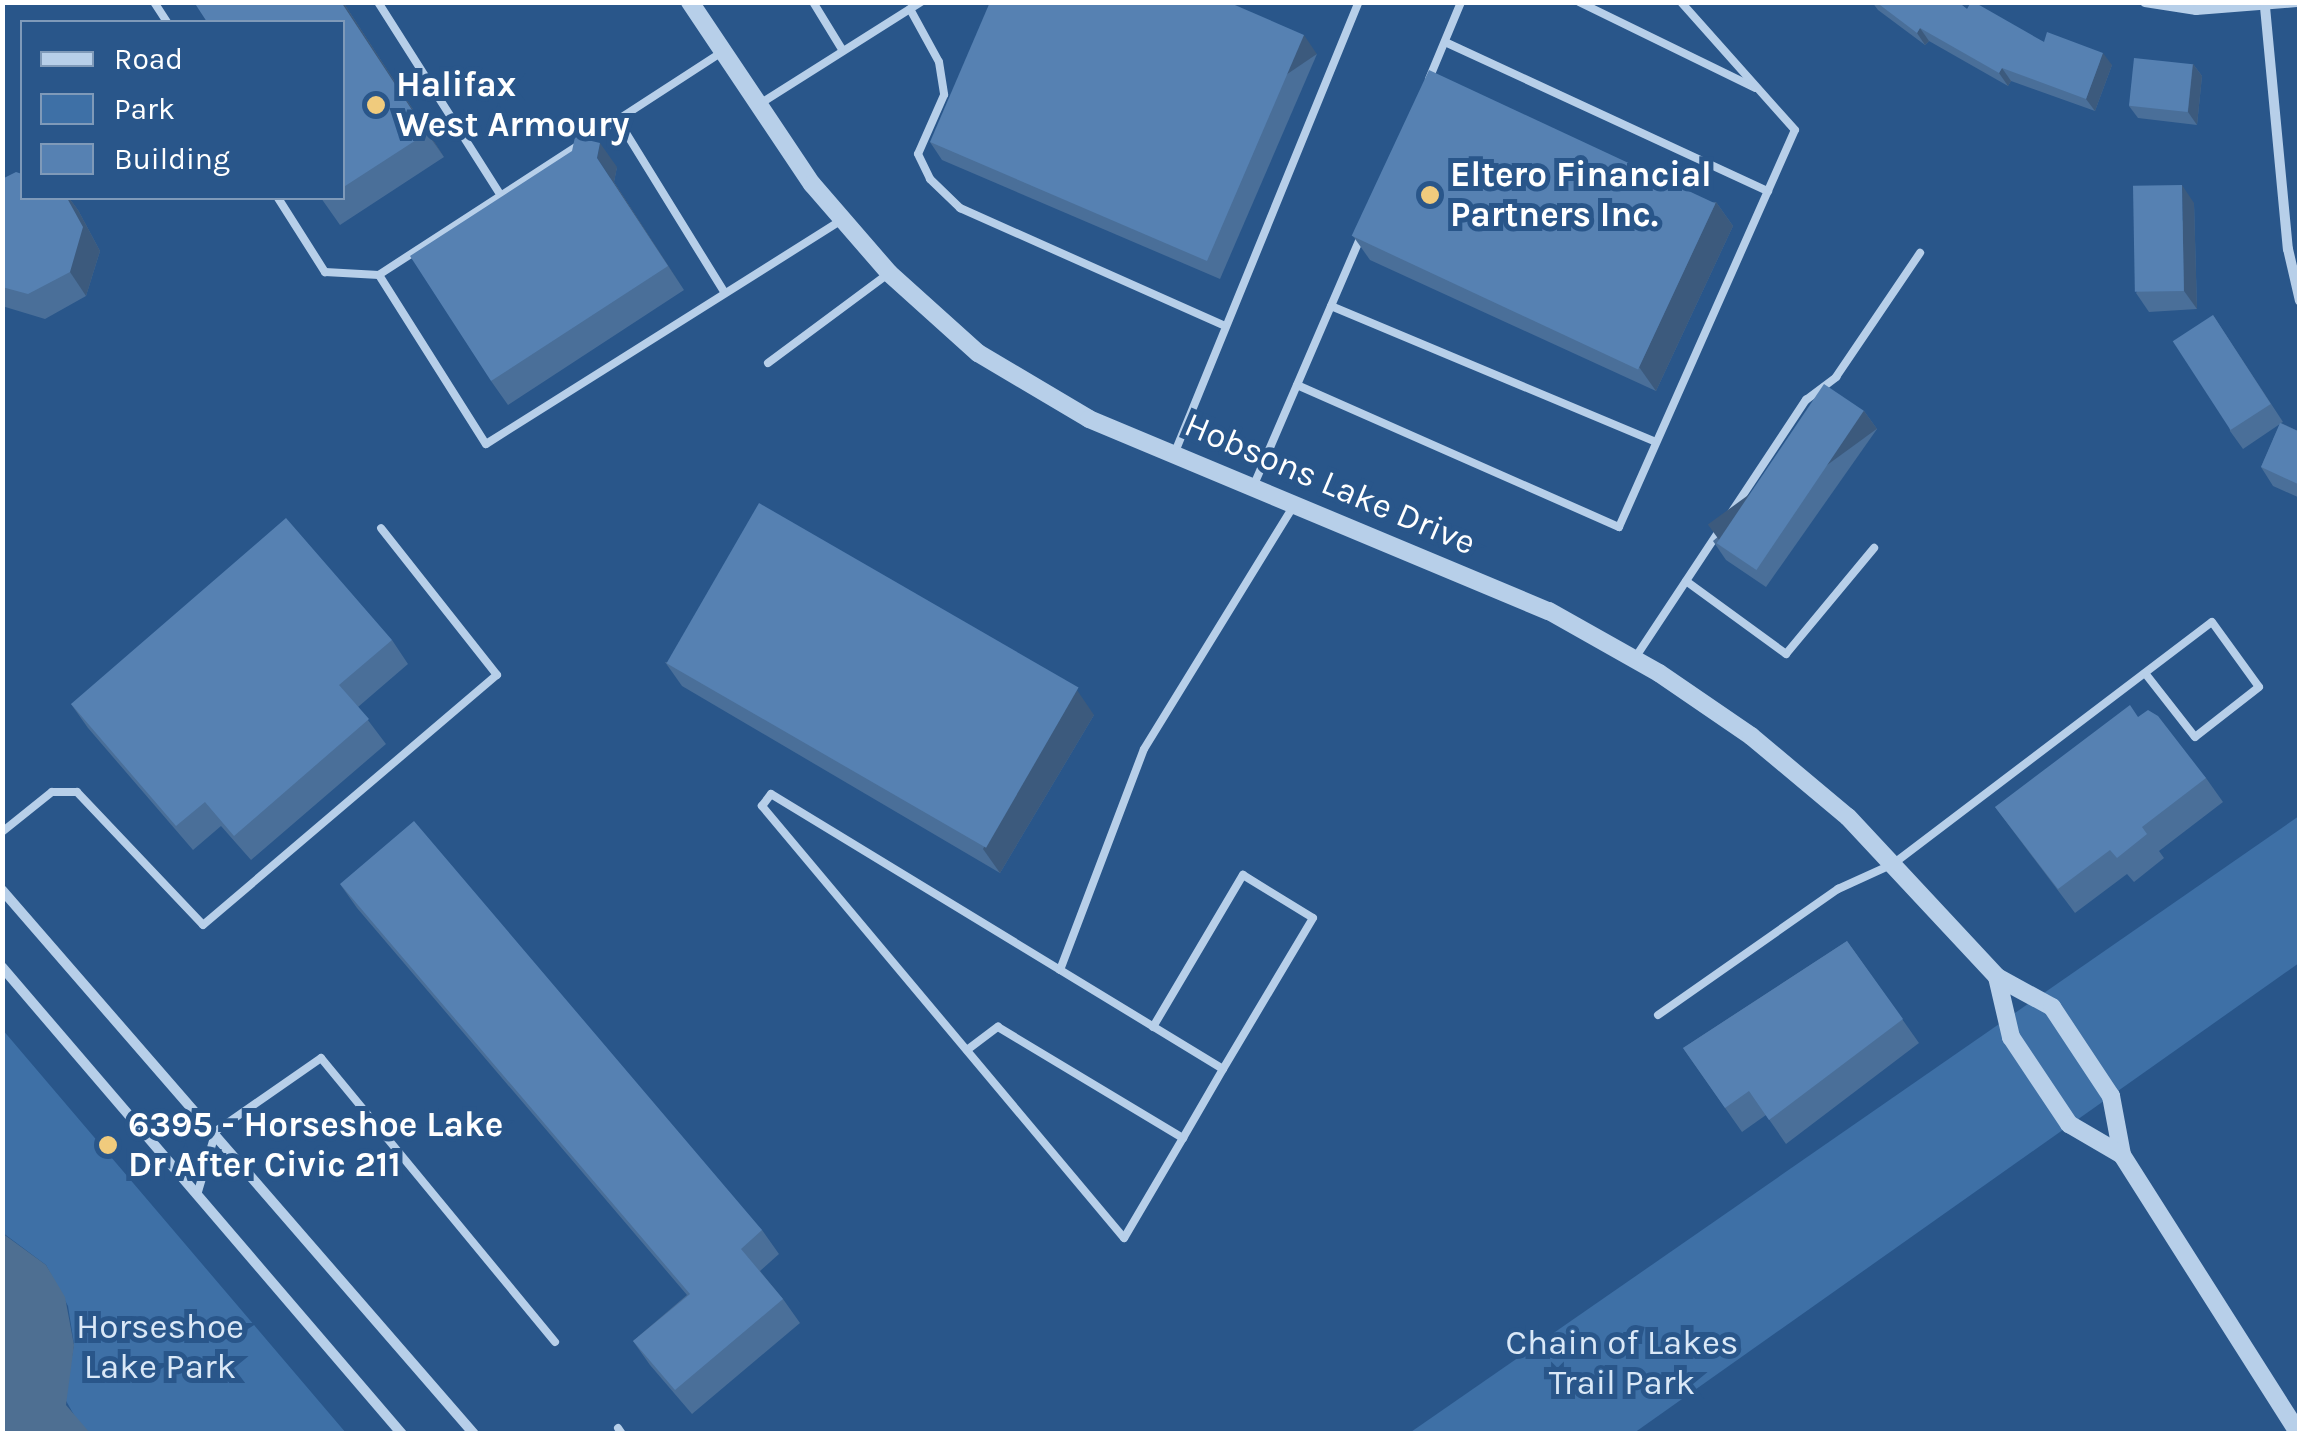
<!DOCTYPE html>
<html>
<head>
<meta charset="utf-8">
<style>
  body { margin:0 }
  #map { position:relative; width:2302px; height:1436px; overflow:hidden; background:#29568a; font-family:Karla,sans-serif }
  div>[style] { position:absolute }
  .green>* { inset:0; background:#3e70a6 }
  .water>* { inset:0; background:#4e6f92 }
  .service>* { height:8px; margin:-4px; padding:0 4px; transform-origin:4px; border-radius:4px; background:#b7cfe9 }
  .minor>* { height:10px; margin:-5px; padding:0 5px; transform-origin:5px; border-radius:5px; background:#b7cfe9 }
  .tertiary>* { height:18px; margin:-9px; padding:0 9px; transform-origin:9px; border-radius:9px; background:#b7cfe9 }
  .wall>* { inset:0; background:#4a6f99 }
  .shaded-wall>* { inset:0; background:#3c5a7d; transform-origin:0 0 }
  .building>* { inset:0; background:#5681b2; transform-origin:0 0 }
  .dots>* { width:28px; height:28px; translate:-50% -50%; box-sizing:border-box; border:5px solid #29568a; border-radius:50% }
  span { translate:-50% -50%; white-space:nowrap; text-align:center; line-height:1.15; -webkit-text-stroke:10px #29568a; paint-order:stroke }
  .poi-label { font-size:35px; color:#fff; font-weight:700 }
  .left { translate:0 -50%; text-align:left }
  .street-label { font-size:35px; color:#fff }
  .park-label { font-size:35px; color:#dae8f7 }
  .frame { position:absolute; inset:0; border:5px solid #fff; pointer-events:none }
  .legend { position:absolute; left:20px; top:20px; width:325px; height:180px; box-sizing:border-box; background:#29568a; border:2px solid #7f9ab9; margin:0; padding:12px 18px; list-style:none; font-size:30px; color:#fff }
  .legend li { display:flex; align-items:center; gap:20px; height:50px }
  .legend b { width:50px; border:2px solid #7f9ab9 }
</style>
</head>
<body>
<div id="map">
  <div class="green">
    <div style="clip-path:polygon(2299px 816px,2299px 963px,1634px 1433px,1408px 1434px)"></div>
    <div style="clip-path:polygon(2px 1029px,346px 1433px,90px 1434px,78px 1422px,65px 1399px,74px 1344px,68px 1306px,46px 1265px,3px 1233px)"></div>
  </div>
  <div class="water">
    <div style="clip-path:polygon(2px 1233px,46px 1265px,65px 1297px,74px 1345px,66px 1405px,90px 1433px,3px 1433px)"></div>
  </div>
  <div class="service">
    <div style="left:154px;top:2px;width:24px;rotate:57deg"></div>
    <div style="left:378px;top:2px;width:230px;rotate:57.6deg"></div>
    <div style="left:813px;top:2px;width:57px;rotate:58.5deg"></div>
    <div style="left:1579px;top:2px;width:196px;rotate:26deg"></div>
    <div style="left:910px;top:9px;width:60px;rotate:61.3deg"></div>
    <div style="left:939px;top:62px;width:33px;rotate:81deg"></div>
    <div style="left:944px;top:95px;width:64px;rotate:113.8deg"></div>
    <div style="left:918px;top:154px;width:28px;rotate:64deg"></div>
    <div style="left:930px;top:179px;width:42px;rotate:44deg"></div>
    <div style="left:960px;top:208px;width:290px;rotate:24deg"></div>
    <div style="left:1445px;top:42px;width:356px;rotate:24.8deg"></div>
    <div style="left:722px;top:52px;width:409px;rotate:147deg"></div>
    <div style="left:379px;top:275px;width:200px;rotate:57.7deg"></div>
    <div style="left:486px;top:444px;width:421px;rotate:-32.2deg"></div>
    <div style="left:1429px;top:79px;width:83px;rotate:-67.4deg"></div>
    <div style="left:758px;top:105px;width:193px;rotate:-32.3deg"></div>
    <div style="left:618px;top:120px;width:203px;rotate:58.3deg"></div>
    <div style="left:278px;top:198px;width:88px;rotate:57.6deg"></div>
    <div style="left:325px;top:272px;width:54px;rotate:3.2deg"></div>
    <div style="left:1331px;top:306px;width:352px;rotate:22.7deg"></div>
    <div style="left:768px;top:363px;width:151px;rotate:-36.6deg"></div>
    <div style="left:1297px;top:385px;width:352px;rotate:23.8deg"></div>
    <div style="left:1619px;top:527px;width:434px;rotate:-66.1deg"></div>
    <div style="left:1795px;top:130px;width:171px;rotate:-131.7deg"></div>
    <div style="left:1175px;top:452px;width:486px;rotate:-67.8deg"></div>
    <div style="left:1253px;top:487px;width:275px;rotate:-66.7deg"></div>
    <div style="left:1686px;top:581px;width:124px;rotate:36.1deg"></div>
    <div style="left:1786px;top:654px;width:138px;rotate:-50.3deg"></div>
    <div style="left:1635px;top:658px;width:310px;rotate:-56.5deg"></div>
    <div style="left:1806px;top:400px;width:38px;rotate:-37deg"></div>
    <div style="left:1836px;top:377px;width:150px;rotate:-55.9deg"></div>
    <div style="left:2px;top:832px;width:64px;rotate:-38.7deg"></div>
    <div style="left:52px;top:792px;width:25px"></div>
    <div style="left:77px;top:792px;width:183px;rotate:46.5deg"></div>
    <div style="left:203px;top:925px;width:386px;rotate:-40.4deg"></div>
    <div style="left:497px;top:675px;width:187px;rotate:-128.3deg"></div>
    <div style="left:1060px;top:970px;width:236px;rotate:-69.2deg"></div>
    <div style="left:1144px;top:749px;width:288px;rotate:-58.4deg"></div>
    <div style="left:1658px;top:1015px;width:220px;rotate:-35deg"></div>
    <div style="left:1838px;top:889px;width:60px;rotate:-24.4deg"></div>
    <div style="left:1893px;top:864px;width:400px;rotate:-37.2deg"></div>
    <div style="left:2212px;top:622px;width:80px;rotate:54.1deg"></div>
    <div style="left:2259px;top:687px;width:81px;rotate:142deg"></div>
    <div style="left:2195px;top:737px;width:81px;rotate:-128deg"></div>
    <div style="left:1153px;top:1027px;width:177px;rotate:-59.4deg"></div>
    <div style="left:1243px;top:875px;width:82px;rotate:31.6deg"></div>
    <div style="left:1313px;top:918px;width:176px;rotate:120.8deg"></div>
    <div style="left:1223px;top:1069px;width:80px;rotate:120.1deg"></div>
    <div style="left:1183px;top:1138px;width:116px;rotate:120.5deg"></div>
    <div style="left:1124px;top:1238px;width:564px;rotate:-129.96deg"></div>
    <div style="left:762px;top:806px;width:15px;rotate:-53deg"></div>
    <div style="left:771px;top:794px;width:529px;rotate:31.32deg"></div>
    <div style="left:967px;top:1050px;width:39px;rotate:-37deg"></div>
    <div style="left:998px;top:1027px;width:216px;rotate:31deg"></div>
    <div style="left:197px;top:1195px;width:67px;rotate:-73.5deg"></div>
    <div style="left:216px;top:1131px;width:128px;rotate:-34.8deg"></div>
    <div style="left:321px;top:1058px;width:368px;rotate:50.5deg"></div>
    <div style="left:618px;top:1428px;width:7px;rotate:56deg"></div>
  </div>
  <div class="minor">
    <div style="left:2145px;top:2px;width:52px;rotate:8.9deg"></div>
    <div style="left:2196px;top:10px;width:101px;rotate:-4.5deg"></div>
    <div style="left:2265px;top:7px;width:243px;rotate:84.6deg"></div>
    <div style="left:2288px;top:249px;width:53px;rotate:77deg"></div>
    <div style="left:2px;top:890px;width:720px;rotate:49.05deg"></div>
    <div style="left:2px;top:967px;width:615px;rotate:49.42deg"></div>
  </div>
  <div class="tertiary">
    <div style="left:690px;top:2px;width:219px;rotate:56.2deg"></div>
    <div style="left:812px;top:184px;width:118px;rotate:49.1deg"></div>
    <div style="left:889px;top:273px;width:120px;rotate:42deg"></div>
    <div style="left:978px;top:353px;width:129px;rotate:30.7deg"></div>
    <div style="left:1089px;top:419px;width:498px;rotate:22.7deg"></div>
    <div style="left:1549px;top:611px;width:126px;rotate:29.4deg"></div>
    <div style="left:1659px;top:673px;width:112px;rotate:34.4deg"></div>
    <div style="left:1751px;top:736px;width:126px;rotate:39.9deg"></div>
    <div style="left:1848px;top:817px;width:219px;rotate:47deg"></div>
    <div style="left:1997px;top:977px;width:63px;rotate:28.6deg"></div>
    <div style="left:2052px;top:1007px;width:107px;rotate:56.5deg"></div>
    <div style="left:2111px;top:1096px;width:60px;rotate:79.4deg"></div>
    <div style="left:2122px;top:1155px;width:330px;rotate:57.6deg"></div>
    <div style="left:1997px;top:977px;width:62px;rotate:76.9deg"></div>
    <div style="left:2011px;top:1037px;width:105px;rotate:56.3deg"></div>
    <div style="left:2069px;top:1124px;width:61px;rotate:30.3deg"></div>
  </div>
  <div class="wall">
    <div style="clip-path:polygon(194px 2px,343px 2px,444px 157px,340px 225px,321px 198px,342px 198px,342px 22px)"></div>
    <div style="clip-path:polygon(1872px 2px,1958px 2px,1967px 9px,2044px 42px,2112px 65px,2095px 111px,2011px 81px,2008px 86px,1929px 41px,1925px 45px,1878px 10px)"></div>
    <div style="clip-path:polygon(1317px 54px,1220px 279px,942px 160px,930px 142px)"></div>
    <div style="clip-path:polygon(2193px 64px,2202px 76px,2197px 125px,2138px 118px,2129px 106px)"></div>
    <div style="clip-path:polygon(617px 167px,614px 182px,684px 290px,508px 405px,491px 381px)"></div>
    <div style="clip-path:polygon(2px 179px,22px 198px,69px 198px,78px 210px,100px 251px,86px 296px,45px 319px,2px 306px)"></div>
    <div style="clip-path:polygon(1716px 202px,1733px 226px,1656px 391px,1370px 260px,1353px 236px)"></div>
    <div style="clip-path:polygon(2194px 203px,2197px 309px,2149px 312px,2136px 293px)"></div>
    <div style="clip-path:polygon(2213px 315px,2283px 422px,2281px 423px,2300px 432px,2300px 498px,2273px 486px,2261px 467px,2280px 424px,2243px 449px,2230px 431px)"></div>
    <div style="clip-path:polygon(1864px 411px,1877px 429px,1766px 587px,1726px 560px,1713px 541px)"></div>
    <div style="clip-path:polygon(392px 640px,408px 664px,358px 707px,386px 744px,251px 860px,221px 826px,193px 850px,88px 728px,71px 704px)"></div>
    <div style="clip-path:polygon(665px 662px,1094px 715px,1000px 873px,682px 686px)"></div>
    <div style="clip-path:polygon(2138px 717px,2206px 778px,2223px 802px,2159px 851px,2164px 858px,2134px 882px,2127px 874px,2075px 913px,1995px 807px)"></div>
    <div style="clip-path:polygon(340px 884px,762px 1230px,779px 1254px,760px 1271px,783px 1299px,800px 1323px,692px 1414px,650px 1365px,633px 1341px,687px 1295px,357px 908px)"></div>
    <div style="clip-path:polygon(1847px 941px,1919px 1043px,1786px 1144px,1766px 1115px,1742px 1132px,1683px 1048px)"></div>
  </div>
  <div class="shaded-wall">
    <div style="clip-path:polygon(341px 2px,343px 2px,444px 157px,427px 133px)"></div>
    <div style="clip-path:polygon(1920px 28px,1929px 41px,1925px 45px,1917px 33px)"></div>
    <div style="left:1304px;top:35px;width:23px;height:246px;rotate:56deg"></div>
    <div style="clip-path:polygon(2103px 53px,2112px 65px,2095px 111px,2086px 99px)"></div>
    <div style="clip-path:polygon(2193px 64px,2202px 76px,2197px 125px,2188px 112px)"></div>
    <div style="clip-path:polygon(2002px 68px,2011px 81px,2008px 86px,1999px 73px)"></div>
    <div style="clip-path:polygon(600px 143px,617px 167px,614px 182px,684px 290px,597px 158px)"></div>
    <div style="clip-path:polygon(2182px 185px,2194px 203px,2197px 309px,2184px 291px)"></div>
    <div style="clip-path:polygon(67px 198px,69px 198px,78px 210px,100px 251px,86px 296px,70px 272px)"></div>
    <div style="clip-path:polygon(1716px 202px,1733px 226px,1656px 391px,1639px 367px)"></div>
    <div style="left:1864px;top:411px;width:22px;height:193px;rotate:54deg"></div>
    <div style="clip-path:polygon(1077px 690px,1094px 715px,1000px 873px,983px 849px)"></div>
  </div>
  <div class="building">
    <div style="clip-path:polygon(194px 2px,341px 2px,427px 133px,342px 188px,342px 22px,207px 22px)"></div>
    <div style="clip-path:polygon(990px 2px,1228px 2px,1304px 35px,1207px 261px,930px 142px)"></div>
    <div style="clip-path:polygon(1876px 2px,1958px 2px,1967px 9px,1971px 2px,1974px 2px,2044px 42px,2047px 32px,2103px 53px,2086px 99px,2002px 68px,1999px 73px,1920px 28px,1917px 33px)"></div>
    <div style="left:2134px;top:58px;width:59px;height:48px;rotate:6deg"></div>
    <div style="left:1429px;top:70px;width:316px;height:183px;rotate:25deg"></div>
    <div style="clip-path:polygon(575px 137px,600px 143px,597px 158px,668px 266px,491px 381px,410px 256px,572px 151px)"></div>
    <div style="clip-path:polygon(16px 172px,22px 174px,22px 198px,67px 198px,83px 227px,70px 272px,28px 294px,2px 287px,2px 179px)"></div>
    <div style="left:2182px;top:185px;width:106px;height:49px;rotate:89deg"></div>
    <div style="left:2213px;top:315px;width:106px;height:48px;rotate:57deg"></div>
    <div style="left:1824px;top:384px;width:48px;height:192px;rotate:34deg"></div>
    <div style="clip-path:polygon(2280px 423px,2300px 432px,2300px 485px,2261px 467px)"></div>
    <div style="left:759px;top:503px;width:369px;height:185px;rotate:30deg"></div>
    <div style="clip-path:polygon(286px 518px,392px 640px,339px 685px,369px 719px,234px 836px,205px 802px,176px 826px,71px 704px)"></div>
    <div style="clip-path:polygon(2130px 705px,2138px 717px,2148px 710px,2158px 716px,2206px 778px,2142px 827px,2147px 834px,2117px 858px,2110px 850px,2058px 889px,1995px 807px)"></div>
    <div style="clip-path:polygon(414px 821px,762px 1230px,741px 1249px,783px 1299px,675px 1390px,633px 1341px,690px 1294px,340px 884px)"></div>
    <div style="clip-path:polygon(1847px 941px,1903px 1019px,1769px 1120px,1749px 1091px,1725px 1108px,1683px 1048px)"></div>
  </div>
  <div class="dots">
    <div style="left:376px;top:105px;background:#f0cb7d"></div>
    <div style="left:1430px;top:195px;background:#f0cb7d"></div>
    <div style="left:108px;top:1145px;background:#f0cb7d"></div>
  </div>
  <div class="poi-label">
    <span class="left" style="left:396px;top:105px">Halifax<br>West Armoury</span>
    <span class="left" style="left:1450px;top:195px">Eltero Financial<br>Partners Inc.</span>
    <span class="left" style="left:128px;top:1145px">6395 - Horseshoe Lake<br>Dr After Civic 211</span>
  </div>
  <div class="street-label">
    <span style="left:1330px;top:484px;rotate:23deg">Hobsons Lake Drive</span>
  </div>
  <div class="park-label">
    <span style="left:160px;top:1347px">Horseshoe<br>Lake Park</span>
    <span style="left:1622px;top:1363px">Chain of Lakes<br>Trail Park</span>
  </div>
  <div class="frame"></div>
  <ul class="legend">
  <li><b style="height:12px;background:#b7cfe9"></b>Road</li>
  <li><b style="height:28px;background:#3e70a6"></b>Park</li>
  <li><b style="height:28px;background:#5681b2"></b>Building</li>
  </ul>
</div>
</body>
</html>
